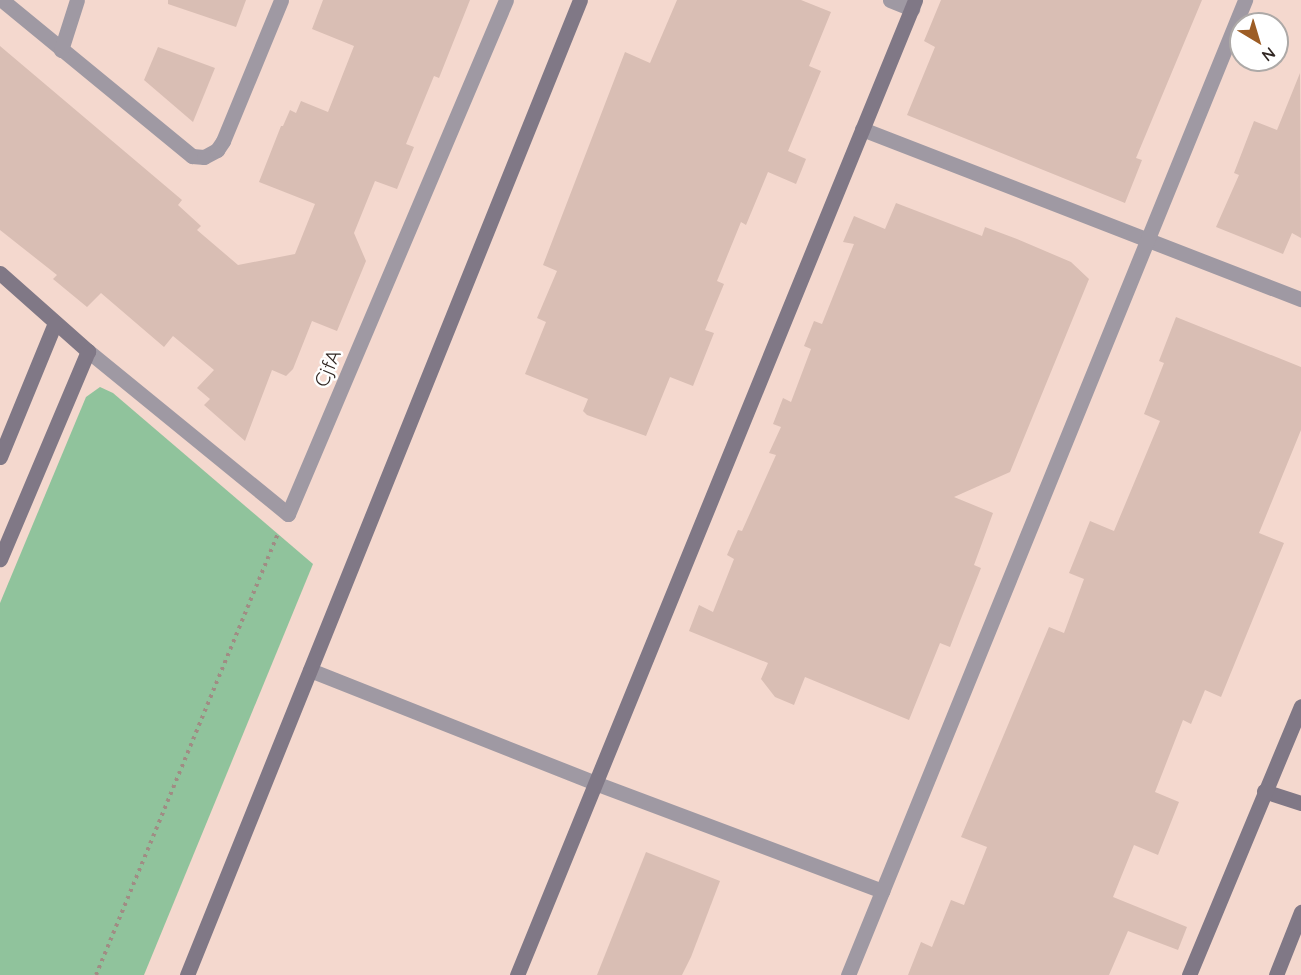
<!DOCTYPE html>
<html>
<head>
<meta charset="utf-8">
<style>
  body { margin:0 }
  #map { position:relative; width:1301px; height:975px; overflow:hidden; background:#f4d8ce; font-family:Quicksand,sans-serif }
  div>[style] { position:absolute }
  .green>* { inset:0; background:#90c39c }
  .building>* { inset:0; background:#d9beb4 }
  .path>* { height:4px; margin-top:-2px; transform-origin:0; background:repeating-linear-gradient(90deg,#a08c84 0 3px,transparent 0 7.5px) }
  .street>* { height:15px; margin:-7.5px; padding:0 7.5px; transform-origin:7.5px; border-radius:7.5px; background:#9f99a3 }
  .secondary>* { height:15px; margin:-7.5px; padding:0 7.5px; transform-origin:7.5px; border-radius:7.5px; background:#807886 }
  span { translate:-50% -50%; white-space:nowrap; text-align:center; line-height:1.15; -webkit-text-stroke:5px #fff; paint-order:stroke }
  .street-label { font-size:20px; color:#322824 }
  .north { position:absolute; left:1229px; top:12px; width:60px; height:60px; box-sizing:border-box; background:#fff; border:2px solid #ada9a7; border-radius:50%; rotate:142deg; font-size:16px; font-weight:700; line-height:24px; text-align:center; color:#322824 }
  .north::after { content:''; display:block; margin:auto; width:21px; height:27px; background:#9d5d25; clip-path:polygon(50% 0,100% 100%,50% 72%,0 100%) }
</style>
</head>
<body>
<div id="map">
  <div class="green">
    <div style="clip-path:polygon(100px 387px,113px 393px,313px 564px,144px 975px,0 975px,0 603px,86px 397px)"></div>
  </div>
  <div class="building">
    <div style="clip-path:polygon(168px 0,246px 0,236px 27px,168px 4px)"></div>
    <div style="clip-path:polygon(323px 0,470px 0,439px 78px,434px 76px,406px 144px,414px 147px,397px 189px,375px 181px,354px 233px,366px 261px,337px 331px,312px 321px,293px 369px,286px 376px,272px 370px,245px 441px,204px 405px,210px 399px,197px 388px,214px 370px,173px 336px,164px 347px,101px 293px,87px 307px,53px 279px,57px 275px,0 230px,0 46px,182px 200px,178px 205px,201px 226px,197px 230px,238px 265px,295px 254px,315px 204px,259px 182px,281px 126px,283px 126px,290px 110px,296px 113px,301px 101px,328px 112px,354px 46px,312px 29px)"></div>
    <div style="clip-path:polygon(677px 0,801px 0,831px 12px,809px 66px,821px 71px,788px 151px,806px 159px,796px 184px,768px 172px,746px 225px,741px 222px,717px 281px,724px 284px,705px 330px,714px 333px,693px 386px,670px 377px,646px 436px,587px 415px,583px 411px,588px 399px,525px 374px,546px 322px,537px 318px,557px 271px,543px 265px,625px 52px,650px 63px)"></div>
    <div style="clip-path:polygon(941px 0,1202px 0,1136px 158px,1142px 160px,1125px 203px,907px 115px,935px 47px,924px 41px)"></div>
    <div style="clip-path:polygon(158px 47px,215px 68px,193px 122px,144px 80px)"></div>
    <div style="clip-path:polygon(1300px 73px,1301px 238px,1292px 233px,1283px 254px,1216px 227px,1239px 175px,1234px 173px,1254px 121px,1277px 130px)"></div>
    <div style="clip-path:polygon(896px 203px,982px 236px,985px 227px,1017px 239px,1071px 262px,1089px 279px,1010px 472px,954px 497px,993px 513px,974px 565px,981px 568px,960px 621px,950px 647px,940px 643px,909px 720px,805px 677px,794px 705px,775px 697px,761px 679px,768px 663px,689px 631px,699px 605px,713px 612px,734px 559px,727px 555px,738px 530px,742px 531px,776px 455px,769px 453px,781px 427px,773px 424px,783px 398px,791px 402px,811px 349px,804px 346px,814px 321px,822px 324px,854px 244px,843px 242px,854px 216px,885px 229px)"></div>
    <div style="clip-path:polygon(1176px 317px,1301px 367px,1301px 430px,1259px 533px,1284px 543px,1221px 697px,1205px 690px,1191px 724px,1183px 720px,1155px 792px,1179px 802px,1158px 855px,1134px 845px,1113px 897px,1187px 927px,1178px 950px,1128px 931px,1109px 975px,908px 975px,921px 942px,932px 947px,951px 900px,964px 905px,987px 847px,961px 837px,1049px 627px,1064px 633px,1084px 579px,1069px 573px,1090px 521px,1114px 531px,1160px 421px,1144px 414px,1164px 363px,1159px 361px)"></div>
    <div style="clip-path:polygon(646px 852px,720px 881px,691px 957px,682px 975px,597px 975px)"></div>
  </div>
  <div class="path">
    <div style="left:96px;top:975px;width:478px;rotate:-67.6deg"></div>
  </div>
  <div class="street">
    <div style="left:2px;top:0;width:246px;rotate:39.4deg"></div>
    <div style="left:192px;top:156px;width:12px;rotate:5deg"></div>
    <div style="left:204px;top:157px;width:15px;rotate:-28deg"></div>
    <div style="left:217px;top:150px;width:11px;rotate:-56deg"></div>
    <div style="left:223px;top:141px;width:152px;rotate:-67.6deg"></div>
    <div style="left:890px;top:0;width:24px;rotate:22deg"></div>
    <div style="left:61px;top:50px;width:52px;rotate:-72.3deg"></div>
    <div style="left:862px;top:129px;width:471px;rotate:21.2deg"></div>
    <div style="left:88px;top:351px;width:258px;rotate:39.2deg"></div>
    <div style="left:288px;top:514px;width:558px;rotate:-67.02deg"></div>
    <div style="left:310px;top:670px;width:307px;rotate:21.6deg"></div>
    <div style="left:595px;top:783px;width:307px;rotate:20.6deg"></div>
    <div style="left:848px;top:975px;width:1053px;rotate:-67.84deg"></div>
  </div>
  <div class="secondary">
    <div style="left:0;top:273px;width:118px;rotate:41.6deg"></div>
    <div style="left:88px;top:351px;width:226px;rotate:112.9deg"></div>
    <div style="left:0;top:457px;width:145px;rotate:-67.7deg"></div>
    <div style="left:1264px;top:791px;width:39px;rotate:18deg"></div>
    <div style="left:187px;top:975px;width:1051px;rotate:-68.05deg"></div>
    <div style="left:517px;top:975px;width:1053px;rotate:-67.79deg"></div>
    <div style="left:1189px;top:975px;width:291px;rotate:-67.4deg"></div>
    <div style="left:1276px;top:975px;width:68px;rotate:-68.4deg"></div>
  </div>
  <div class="street-label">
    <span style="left:327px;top:368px;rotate:-67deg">CjfA</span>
  </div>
  <div class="north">N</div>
</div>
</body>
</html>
